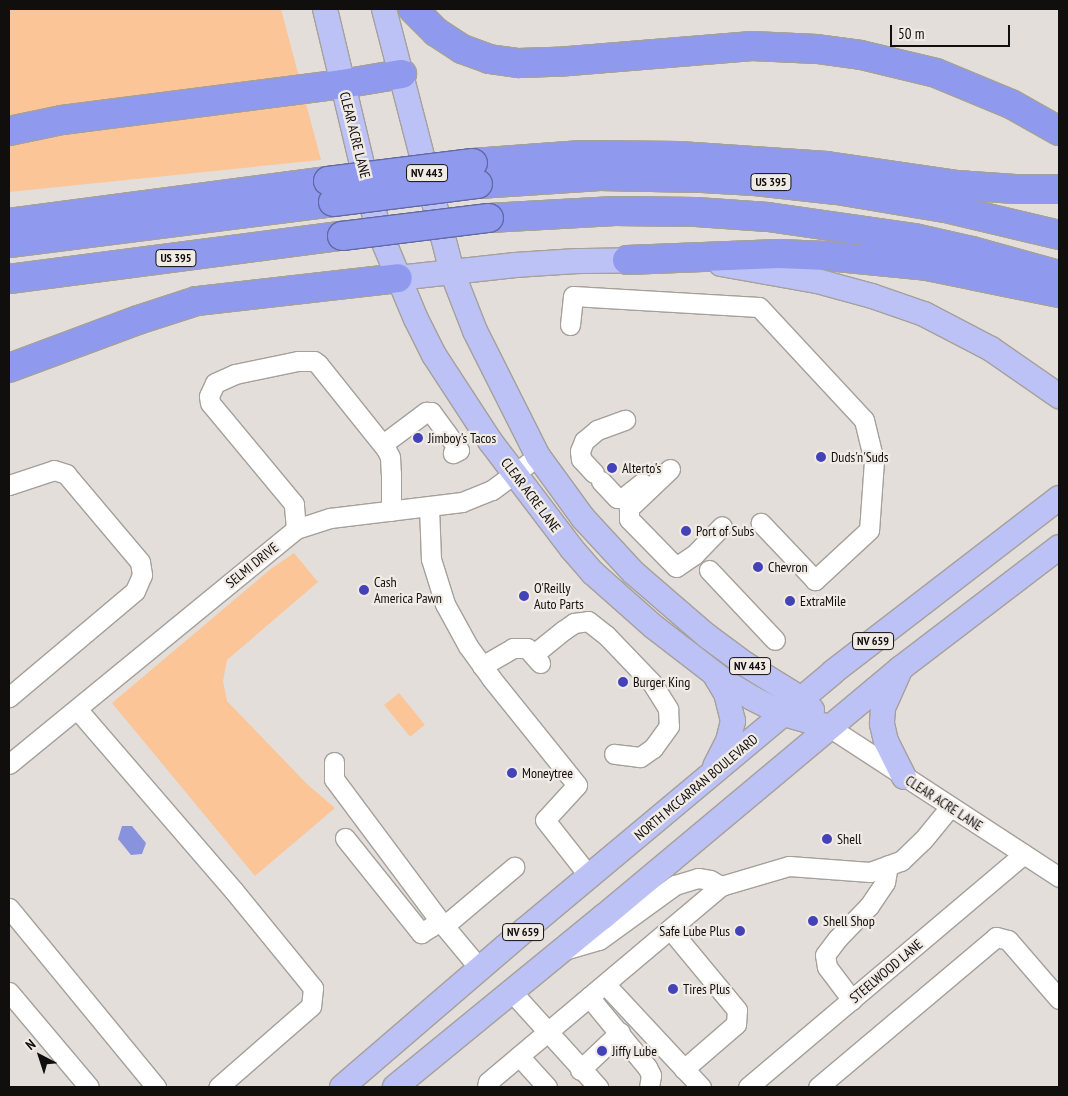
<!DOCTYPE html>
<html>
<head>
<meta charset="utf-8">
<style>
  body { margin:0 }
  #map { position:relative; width:1068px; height:1096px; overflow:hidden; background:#e3ded9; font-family:"PT Sans Narrow",sans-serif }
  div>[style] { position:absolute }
  .green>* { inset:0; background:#fbc598; transform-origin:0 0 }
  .water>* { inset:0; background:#8993dd }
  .roads { filter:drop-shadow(1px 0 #a5a09b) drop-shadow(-1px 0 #a5a09b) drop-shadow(0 1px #a5a09b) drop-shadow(0 -1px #a5a09b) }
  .minor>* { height:19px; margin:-9.5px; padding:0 9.5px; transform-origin:9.5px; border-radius:9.5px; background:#fff }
  .major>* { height:24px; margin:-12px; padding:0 12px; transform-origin:12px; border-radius:12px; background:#bcc2f5 }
  .highway>* { height:28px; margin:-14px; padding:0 14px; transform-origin:14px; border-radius:14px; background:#8f9aef }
  .bridges { filter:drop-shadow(1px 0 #6369a0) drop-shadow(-1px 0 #6369a0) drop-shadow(0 1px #6369a0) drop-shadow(0 -1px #6369a0) }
  .highway-bridge>* { height:28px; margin:-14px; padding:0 14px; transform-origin:14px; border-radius:14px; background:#8f9aef }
  .dots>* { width:14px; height:14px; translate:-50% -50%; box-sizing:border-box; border:2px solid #f1ebe6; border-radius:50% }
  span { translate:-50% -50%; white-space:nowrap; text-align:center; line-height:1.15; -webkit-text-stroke:4.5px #f1ebe6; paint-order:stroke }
  .shield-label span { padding:1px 4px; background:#f1ebe6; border:1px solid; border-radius:4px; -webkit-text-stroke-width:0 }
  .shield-label { font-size:12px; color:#110f0e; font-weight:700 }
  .street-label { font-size:14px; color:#110f0e }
  .poi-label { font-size:14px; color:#110f0e }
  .left { translate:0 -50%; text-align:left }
  .right { translate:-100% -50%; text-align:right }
  .frame { position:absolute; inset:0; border:10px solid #110f0e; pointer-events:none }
  .north { position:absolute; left:15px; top:1031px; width:50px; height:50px; -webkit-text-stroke:4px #f1ebe6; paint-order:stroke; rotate:320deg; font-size:14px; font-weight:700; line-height:20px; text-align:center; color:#110f0e }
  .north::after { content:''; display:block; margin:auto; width:18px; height:22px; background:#110f0e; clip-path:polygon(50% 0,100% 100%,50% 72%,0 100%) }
  .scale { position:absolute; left:890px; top:25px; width:120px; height:22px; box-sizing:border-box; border:2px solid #110f0e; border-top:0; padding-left:6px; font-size:15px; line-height:18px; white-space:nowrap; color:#110f0e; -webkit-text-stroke:4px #f1ebe6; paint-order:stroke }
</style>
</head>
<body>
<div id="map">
  <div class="green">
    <div style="clip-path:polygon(9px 9px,281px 9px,321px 160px,9px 192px)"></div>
    <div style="clip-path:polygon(294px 553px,318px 582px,227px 660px,223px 681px,227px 701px,307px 784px,335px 808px,255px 876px,112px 703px,272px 568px)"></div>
    <div style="left:399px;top:693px;width:41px;height:19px;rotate:51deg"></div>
  </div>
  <div class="water">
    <div style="clip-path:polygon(122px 826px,132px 826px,146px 843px,142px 854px,131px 855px,118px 839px)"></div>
  </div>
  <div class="roads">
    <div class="minor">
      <div style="left:570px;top:325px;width:29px;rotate:-84deg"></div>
      <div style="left:573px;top:296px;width:186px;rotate:3.4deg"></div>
      <div style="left:759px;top:307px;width:154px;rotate:47.1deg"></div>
      <div style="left:864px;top:420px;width:42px;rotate:76.3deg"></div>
      <div style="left:874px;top:461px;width:69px;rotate:94.1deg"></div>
      <div style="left:869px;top:530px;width:74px;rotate:137.2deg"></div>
      <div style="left:815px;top:580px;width:79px;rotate:-133.5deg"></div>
      <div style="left:383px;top:444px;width:54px;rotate:-36.7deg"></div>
      <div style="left:426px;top:412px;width:5px"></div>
      <div style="left:431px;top:412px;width:47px;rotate:53.6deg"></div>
      <div style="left:459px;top:450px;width:7px;rotate:153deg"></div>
      <div style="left:670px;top:469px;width:57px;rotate:136.4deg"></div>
      <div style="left:629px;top:508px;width:11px;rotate:90deg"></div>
      <div style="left:629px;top:519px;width:67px;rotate:45.6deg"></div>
      <div style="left:676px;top:567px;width:22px;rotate:-34deg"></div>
      <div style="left:694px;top:555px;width:40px;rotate:-46deg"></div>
      <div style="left:594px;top:473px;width:19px;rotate:-133deg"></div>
      <div style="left:581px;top:459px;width:8px;rotate:-97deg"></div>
      <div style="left:580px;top:451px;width:11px;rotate:-68deg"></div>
      <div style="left:584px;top:441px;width:17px;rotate:-40deg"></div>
      <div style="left:597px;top:430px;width:30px;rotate:-20deg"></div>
      <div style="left:601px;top:481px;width:23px;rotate:47deg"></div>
      <div style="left:617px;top:498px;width:7px;rotate:-8deg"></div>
      <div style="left:624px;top:497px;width:23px;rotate:-38deg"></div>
      <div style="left:9px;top:485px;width:47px;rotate:-18.4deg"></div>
      <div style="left:54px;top:470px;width:13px;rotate:18deg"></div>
      <div style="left:66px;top:474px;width:115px;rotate:49.9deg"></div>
      <div style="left:140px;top:562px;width:13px;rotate:81deg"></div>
      <div style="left:142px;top:575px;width:17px;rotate:114deg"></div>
      <div style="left:135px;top:591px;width:165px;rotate:139.9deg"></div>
      <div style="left:429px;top:507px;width:52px;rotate:87.8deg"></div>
      <div style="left:431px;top:559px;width:47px;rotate:72.7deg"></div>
      <div style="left:445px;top:604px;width:48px;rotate:61.3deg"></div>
      <div style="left:468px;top:646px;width:39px;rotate:54deg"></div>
      <div style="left:491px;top:678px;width:137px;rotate:51.2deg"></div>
      <div style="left:577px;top:785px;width:47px;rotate:132.4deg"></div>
      <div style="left:545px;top:820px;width:71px;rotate:51.8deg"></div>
      <div style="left:296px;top:529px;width:25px;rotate:-95deg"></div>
      <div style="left:294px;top:504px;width:131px;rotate:-129.7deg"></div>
      <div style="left:210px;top:403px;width:7px;rotate:-98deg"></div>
      <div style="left:209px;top:396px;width:14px;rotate:-65deg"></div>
      <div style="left:215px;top:383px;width:22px;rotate:-24deg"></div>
      <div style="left:235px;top:374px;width:64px;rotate:-11.7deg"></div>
      <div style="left:298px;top:361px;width:16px"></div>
      <div style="left:314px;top:361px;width:5px;rotate:37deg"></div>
      <div style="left:318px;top:364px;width:109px;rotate:51.3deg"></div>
      <div style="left:386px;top:449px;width:9px;rotate:63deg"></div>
      <div style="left:390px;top:457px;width:17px;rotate:87deg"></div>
      <div style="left:391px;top:474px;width:37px;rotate:90deg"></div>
      <div style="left:709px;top:570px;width:96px;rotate:46.7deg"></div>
      <div style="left:534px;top:654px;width:38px;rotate:-39deg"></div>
      <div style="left:564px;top:630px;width:12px;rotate:-35deg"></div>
      <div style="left:574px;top:623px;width:14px;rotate:-8deg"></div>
      <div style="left:588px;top:621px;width:23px;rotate:38deg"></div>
      <div style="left:606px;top:635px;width:66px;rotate:46.2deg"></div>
      <div style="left:652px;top:683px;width:31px;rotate:58deg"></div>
      <div style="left:668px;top:709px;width:17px;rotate:87deg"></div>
      <div style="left:669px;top:726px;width:27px;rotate:126deg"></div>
      <div style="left:653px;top:748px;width:16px;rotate:145deg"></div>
      <div style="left:640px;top:757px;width:26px;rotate:-173deg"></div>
      <div style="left:482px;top:666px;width:36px;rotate:-30deg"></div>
      <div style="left:513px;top:648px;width:14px"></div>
      <div style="left:527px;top:648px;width:20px;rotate:49deg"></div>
      <div style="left:77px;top:709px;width:240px;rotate:49.2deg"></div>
      <div style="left:234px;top:891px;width:125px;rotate:50.8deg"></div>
      <div style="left:313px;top:988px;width:18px;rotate:96deg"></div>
      <div style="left:311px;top:1006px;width:123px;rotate:138.9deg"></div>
      <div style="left:829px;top:727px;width:275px;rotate:33.1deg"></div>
      <div style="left:334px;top:762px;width:17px;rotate:90deg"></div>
      <div style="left:334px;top:779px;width:177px;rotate:53.3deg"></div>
      <div style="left:440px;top:921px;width:62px;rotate:50.2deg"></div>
      <div style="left:9px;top:764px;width:371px;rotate:-39.3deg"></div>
      <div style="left:296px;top:529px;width:36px;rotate:-18deg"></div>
      <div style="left:330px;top:518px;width:133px;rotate:-6.9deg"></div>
      <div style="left:462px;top:502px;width:32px;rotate:-22deg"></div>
      <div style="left:492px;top:490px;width:57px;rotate:-36.5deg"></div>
      <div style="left:345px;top:838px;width:122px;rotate:51.3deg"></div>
      <div style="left:421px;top:933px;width:22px;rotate:-32deg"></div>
      <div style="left:9px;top:908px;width:232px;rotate:50.6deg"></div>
      <div style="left:444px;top:926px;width:92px;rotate:-40.1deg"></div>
      <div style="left:670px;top:929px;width:105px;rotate:50.4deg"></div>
      <div style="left:737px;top:1010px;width:14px;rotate:94deg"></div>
      <div style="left:736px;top:1024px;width:69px;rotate:139.1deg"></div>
      <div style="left:567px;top:949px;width:33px;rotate:-16deg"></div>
      <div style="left:599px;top:940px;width:94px;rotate:-35.9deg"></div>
      <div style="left:675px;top:885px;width:24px;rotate:-17deg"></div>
      <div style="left:698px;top:878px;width:12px;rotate:9deg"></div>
      <div style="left:710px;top:880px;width:13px;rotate:29deg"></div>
      <div style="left:605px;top:984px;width:141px;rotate:47deg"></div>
      <div style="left:511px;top:991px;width:130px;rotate:47.8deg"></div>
      <div style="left:9px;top:992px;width:124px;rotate:49.9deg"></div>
      <div style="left:589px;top:997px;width:91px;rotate:50.4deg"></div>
      <div style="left:647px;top:1067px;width:9px;rotate:63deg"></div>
      <div style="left:651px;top:1075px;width:12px;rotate:99deg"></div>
      <div style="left:852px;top:1000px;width:41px;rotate:-127.1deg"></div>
      <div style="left:827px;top:967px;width:12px;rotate:-99deg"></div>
      <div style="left:825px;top:955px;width:20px;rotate:-53deg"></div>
      <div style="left:837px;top:939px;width:46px;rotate:-45.9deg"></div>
      <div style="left:869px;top:906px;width:29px;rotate:-56deg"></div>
      <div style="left:885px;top:882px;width:17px;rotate:-80deg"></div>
      <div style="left:519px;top:1056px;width:42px;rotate:47.9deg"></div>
      <div style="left:580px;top:1070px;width:55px;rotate:-43.5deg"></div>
      <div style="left:487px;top:1087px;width:5px;rotate:-79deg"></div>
      <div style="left:488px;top:1082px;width:304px;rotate:-40.1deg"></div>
      <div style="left:721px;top:886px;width:71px;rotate:-16.4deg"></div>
      <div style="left:789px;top:866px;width:81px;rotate:4.2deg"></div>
      <div style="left:870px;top:872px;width:33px;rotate:-20deg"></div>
      <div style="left:901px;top:861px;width:30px;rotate:-44deg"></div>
      <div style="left:923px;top:840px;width:43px;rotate:-50.7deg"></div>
      <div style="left:748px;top:1087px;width:361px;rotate:-40.2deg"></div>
      <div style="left:818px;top:1087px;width:233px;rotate:-40.1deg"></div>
      <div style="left:996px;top:937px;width:12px;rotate:14deg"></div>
      <div style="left:1008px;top:940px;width:78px;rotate:49.2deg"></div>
    </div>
    <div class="major">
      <div style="left:325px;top:9px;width:204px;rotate:76.6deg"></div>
      <div style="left:372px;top:207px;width:40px;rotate:71.1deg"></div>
      <div style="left:385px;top:245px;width:80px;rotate:67.3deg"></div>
      <div style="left:416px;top:319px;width:40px;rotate:63.4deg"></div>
      <div style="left:434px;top:355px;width:103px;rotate:56.9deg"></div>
      <div style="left:490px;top:441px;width:136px;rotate:52.8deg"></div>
      <div style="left:572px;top:549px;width:32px;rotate:49deg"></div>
      <div style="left:593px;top:573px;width:81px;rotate:41.5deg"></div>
      <div style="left:654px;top:627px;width:88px;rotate:37.6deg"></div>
      <div style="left:724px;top:681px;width:33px;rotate:31deg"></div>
      <div style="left:752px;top:698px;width:36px;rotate:27deg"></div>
      <div style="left:784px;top:714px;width:47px;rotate:16.1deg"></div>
      <div style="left:384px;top:9px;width:272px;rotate:75.5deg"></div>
      <div style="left:452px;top:272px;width:63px;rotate:68.7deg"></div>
      <div style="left:475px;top:331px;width:140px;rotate:63.3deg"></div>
      <div style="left:538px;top:456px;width:77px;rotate:54deg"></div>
      <div style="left:583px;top:518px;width:75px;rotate:47.2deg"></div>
      <div style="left:634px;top:573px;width:96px;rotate:40.8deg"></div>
      <div style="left:707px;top:636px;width:47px;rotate:36.4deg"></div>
      <div style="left:745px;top:664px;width:67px;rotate:31.6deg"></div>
      <div style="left:802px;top:699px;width:15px;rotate:48deg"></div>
      <div style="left:721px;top:264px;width:97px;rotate:10deg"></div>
      <div style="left:817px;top:281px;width:57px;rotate:15.3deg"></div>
      <div style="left:872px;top:296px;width:55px;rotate:19.1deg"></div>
      <div style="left:924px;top:314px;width:76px;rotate:27.6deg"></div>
      <div style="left:991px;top:349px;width:83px;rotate:34.7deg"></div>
      <div style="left:398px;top:278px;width:118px;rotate:-6.3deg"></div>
      <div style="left:515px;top:265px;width:62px;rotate:-3.7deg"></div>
      <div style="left:577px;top:261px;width:68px;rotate:-0.8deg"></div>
      <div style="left:899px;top:672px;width:39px;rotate:114deg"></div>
      <div style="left:883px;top:708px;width:16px;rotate:94deg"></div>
      <div style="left:882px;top:724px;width:17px;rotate:77deg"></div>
      <div style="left:886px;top:741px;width:40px;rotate:63.4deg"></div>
      <div style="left:715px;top:675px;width:21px;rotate:59deg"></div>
      <div style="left:726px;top:693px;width:29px;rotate:76deg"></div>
      <div style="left:733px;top:721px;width:21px;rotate:104deg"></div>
      <div style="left:728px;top:741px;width:28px;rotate:117deg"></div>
      <div style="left:342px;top:1087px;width:243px;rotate:-40.7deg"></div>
      <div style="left:526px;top:929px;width:400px;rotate:-39.9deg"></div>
      <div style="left:833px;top:672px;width:285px;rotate:-37.6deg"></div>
      <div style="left:395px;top:1087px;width:269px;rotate:-39.3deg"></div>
      <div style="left:603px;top:917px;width:388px;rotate:-39.9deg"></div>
      <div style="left:901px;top:668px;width:199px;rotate:-37.4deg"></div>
    </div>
    <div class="highway">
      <div style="left:413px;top:9px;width:33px;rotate:45deg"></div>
      <div style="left:436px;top:32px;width:31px;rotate:33deg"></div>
      <div style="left:462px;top:49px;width:29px;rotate:20deg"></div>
      <div style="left:489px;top:59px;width:30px;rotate:8deg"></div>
      <div style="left:519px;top:63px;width:38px;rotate:-2deg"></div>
      <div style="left:557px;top:62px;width:196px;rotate:-4.7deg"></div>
      <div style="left:752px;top:46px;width:65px;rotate:2.6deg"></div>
      <div style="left:817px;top:49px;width:44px;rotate:7.8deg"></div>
      <div style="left:861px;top:55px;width:77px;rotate:13.5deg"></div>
      <div style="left:936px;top:73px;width:81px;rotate:22.5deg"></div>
      <div style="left:1011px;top:104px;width:55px;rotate:29.4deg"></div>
      <div style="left:9px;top:131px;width:54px;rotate:-11.7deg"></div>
      <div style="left:62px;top:120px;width:282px;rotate:-7.3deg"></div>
      <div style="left:342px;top:84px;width:61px;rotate:-9.5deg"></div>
      <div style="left:473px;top:163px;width:109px;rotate:-4.2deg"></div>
      <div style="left:582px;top:155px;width:97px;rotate:0.6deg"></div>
      <div style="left:679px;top:156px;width:148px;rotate:3.9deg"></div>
      <div style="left:827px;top:166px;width:132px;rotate:8.3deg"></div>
      <div style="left:958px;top:185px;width:57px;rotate:4deg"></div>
      <div style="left:1015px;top:189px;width:44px"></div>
      <div style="left:478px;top:184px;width:122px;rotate:-3.8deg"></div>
      <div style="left:600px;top:176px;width:102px;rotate:1.1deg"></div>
      <div style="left:702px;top:178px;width:53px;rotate:3.2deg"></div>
      <div style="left:755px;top:181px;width:82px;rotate:6.3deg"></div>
      <div style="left:837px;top:190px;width:109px;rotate:9.5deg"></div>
      <div style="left:945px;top:208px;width:117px;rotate:13.3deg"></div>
      <div style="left:489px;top:218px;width:126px;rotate:-3.2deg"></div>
      <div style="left:615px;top:211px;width:81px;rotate:0.7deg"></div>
      <div style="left:696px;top:212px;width:72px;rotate:4deg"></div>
      <div style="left:768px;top:217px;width:148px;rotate:8.2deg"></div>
      <div style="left:914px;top:238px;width:59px;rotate:12.6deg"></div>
      <div style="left:972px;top:251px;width:90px;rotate:15.4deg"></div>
      <div style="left:9px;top:223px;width:322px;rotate:-7.5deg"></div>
      <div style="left:9px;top:243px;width:327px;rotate:-7.2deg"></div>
      <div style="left:627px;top:260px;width:152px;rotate:-2.3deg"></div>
      <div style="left:779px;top:254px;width:48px;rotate:2.4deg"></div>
      <div style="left:827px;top:256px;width:100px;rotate:5.7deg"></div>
      <div style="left:927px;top:266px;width:135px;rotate:11.6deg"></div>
      <div style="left:9px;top:279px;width:336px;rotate:-7.4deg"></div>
      <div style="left:9px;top:368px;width:138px;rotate:-20.4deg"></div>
      <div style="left:138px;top:320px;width:62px;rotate:-17.9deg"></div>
      <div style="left:197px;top:301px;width:202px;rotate:-6.5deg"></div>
    </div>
  </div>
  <div class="bridges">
    <div class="highway-bridge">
      <div style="left:328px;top:181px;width:146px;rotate:-7.1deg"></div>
      <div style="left:333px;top:202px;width:146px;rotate:-7.1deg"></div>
      <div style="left:342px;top:236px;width:148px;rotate:-7deg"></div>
    </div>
  </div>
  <div class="dots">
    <div style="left:418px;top:438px;background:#4442b8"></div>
    <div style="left:821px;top:457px;background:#4442b8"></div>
    <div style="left:612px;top:468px;background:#4442b8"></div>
    <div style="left:686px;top:531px;background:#4442b8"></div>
    <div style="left:758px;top:567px;background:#4442b8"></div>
    <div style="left:364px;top:590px;background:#4442b8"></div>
    <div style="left:524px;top:596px;background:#4442b8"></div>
    <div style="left:790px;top:601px;background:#4442b8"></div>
    <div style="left:623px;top:682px;background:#4442b8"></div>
    <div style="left:512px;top:773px;background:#4442b8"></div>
    <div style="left:827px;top:839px;background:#4442b8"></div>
    <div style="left:813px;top:921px;background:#4442b8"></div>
    <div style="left:740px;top:931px;background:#4442b8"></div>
    <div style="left:673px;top:989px;background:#4442b8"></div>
    <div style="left:602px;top:1051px;background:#4442b8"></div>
  </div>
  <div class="shield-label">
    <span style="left:427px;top:173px">NV 443</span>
    <span style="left:771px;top:182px">US 395</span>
    <span style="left:176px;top:258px">US 395</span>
    <span style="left:873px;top:641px">NV 659</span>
    <span style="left:750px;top:666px">NV 443</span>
    <span style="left:523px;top:932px">NV 659</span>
  </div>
  <div class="street-label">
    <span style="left:355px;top:135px;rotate:76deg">CLEAR ACRE LANE</span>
    <span style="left:531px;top:495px;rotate:53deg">CLEAR ACRE LANE</span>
    <span style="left:252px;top:565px;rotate:-39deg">SELMI DRIVE</span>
    <span style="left:696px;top:787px;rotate:-40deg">NORTH MCCARRAN BOULEVARD</span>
    <span style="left:944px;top:803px;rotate:33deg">CLEAR ACRE LANE</span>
    <span style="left:886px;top:971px;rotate:-40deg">STEELWOOD LANE</span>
  </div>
  <div class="poi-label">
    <span class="left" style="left:428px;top:438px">Jimboy's Tacos</span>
    <span class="left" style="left:831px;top:457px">Duds'n'Suds</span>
    <span class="left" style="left:622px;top:468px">Alterto's</span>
    <span class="left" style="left:696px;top:531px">Port of Subs</span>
    <span class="left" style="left:768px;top:567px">Chevron</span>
    <span class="left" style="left:374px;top:590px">Cash<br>America Pawn</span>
    <span class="left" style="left:534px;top:596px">O'Reilly<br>Auto Parts</span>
    <span class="left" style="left:800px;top:601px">ExtraMile</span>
    <span class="left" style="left:633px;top:682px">Burger King</span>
    <span class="left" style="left:522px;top:773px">Moneytree</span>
    <span class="left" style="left:837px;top:839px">Shell</span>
    <span class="left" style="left:823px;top:921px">Shell Shop</span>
    <span class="right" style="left:730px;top:931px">Safe Lube Plus</span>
    <span class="left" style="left:683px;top:989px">Tires Plus</span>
    <span class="left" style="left:612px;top:1051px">Jiffy Lube</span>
  </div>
  <div class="frame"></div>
  <div class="north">N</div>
  <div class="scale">50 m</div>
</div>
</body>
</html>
